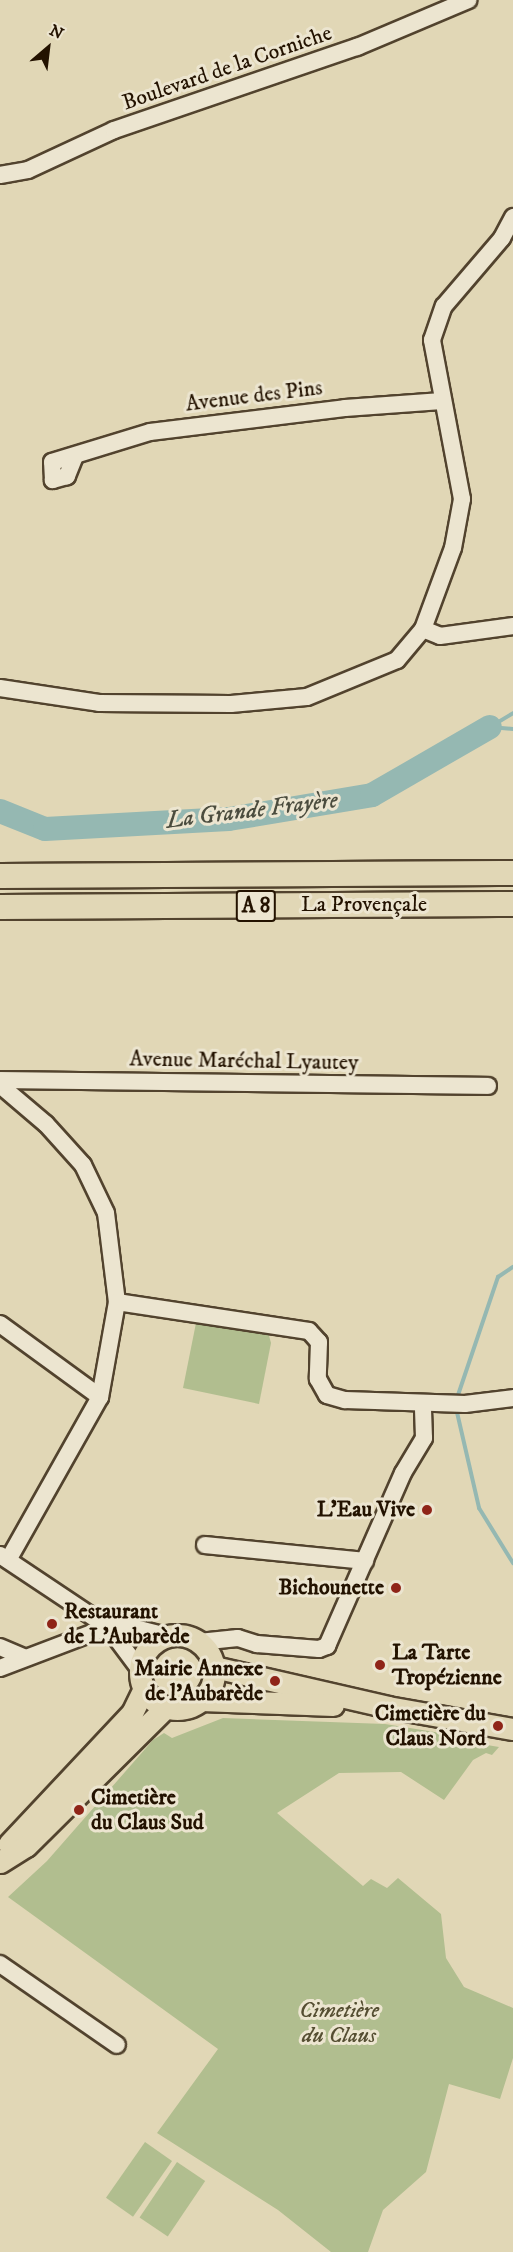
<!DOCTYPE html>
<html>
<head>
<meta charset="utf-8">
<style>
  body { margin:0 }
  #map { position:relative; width:513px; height:2252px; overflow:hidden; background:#e1d7b6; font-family:"IM FELL DW Pica",serif }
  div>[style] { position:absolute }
  .green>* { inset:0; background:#b1be8f; transform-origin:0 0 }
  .stream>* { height:4px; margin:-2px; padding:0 2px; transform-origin:2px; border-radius:2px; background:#95b8b2 }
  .river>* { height:24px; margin:-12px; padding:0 12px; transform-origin:12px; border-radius:12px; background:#95b8b2 }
  .roads { filter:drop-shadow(2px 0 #52432e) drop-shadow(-2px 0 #52432e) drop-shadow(0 2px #52432e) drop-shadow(0 -2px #52432e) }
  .minor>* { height:16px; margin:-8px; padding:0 8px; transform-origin:8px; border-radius:8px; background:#ece5d0 }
  .major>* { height:21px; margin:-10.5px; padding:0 10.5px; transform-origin:10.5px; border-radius:10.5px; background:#e1d7b6 }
  .major>.ring { margin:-10.5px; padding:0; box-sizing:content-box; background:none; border:21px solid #e1d7b6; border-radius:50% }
  .highway>* { height:24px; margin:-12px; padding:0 12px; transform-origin:12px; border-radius:12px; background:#e1d7b6 }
  .dots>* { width:16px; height:16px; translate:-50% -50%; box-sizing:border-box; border:3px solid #ece5d0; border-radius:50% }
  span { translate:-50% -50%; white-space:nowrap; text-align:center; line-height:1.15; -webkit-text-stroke:6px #ece5d0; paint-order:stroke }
  .shield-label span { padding:2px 4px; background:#ece5d0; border:2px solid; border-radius:4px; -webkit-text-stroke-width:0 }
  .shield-label { font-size:21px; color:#231200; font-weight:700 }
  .street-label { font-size:22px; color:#231200 }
  .poi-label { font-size:22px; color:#231200; font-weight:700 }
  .right { translate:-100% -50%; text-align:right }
  .left { translate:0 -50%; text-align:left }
  .park-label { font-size:22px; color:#554e32; font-style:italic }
  .water-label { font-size:24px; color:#4b4c3e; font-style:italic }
  .north { position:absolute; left:18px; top:18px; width:60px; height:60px; -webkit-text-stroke:4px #ece5d0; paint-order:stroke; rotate:28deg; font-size:16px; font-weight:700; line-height:24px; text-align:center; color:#231200 }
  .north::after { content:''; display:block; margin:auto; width:21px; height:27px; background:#231200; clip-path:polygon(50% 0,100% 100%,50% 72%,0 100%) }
</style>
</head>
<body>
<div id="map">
  <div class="green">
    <div style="clip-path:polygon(197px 1318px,268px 1332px,271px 1343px,259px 1404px,183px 1388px)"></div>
    <div style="clip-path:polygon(223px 1718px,385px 1724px,484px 1740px,487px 1745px,499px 1747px,492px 1755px,486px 1753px,473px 1760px,444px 1800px,401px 1772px,339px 1773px,277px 1813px,363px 1886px,371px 1879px,387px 1888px,398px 1878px,441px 1914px,446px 1958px,464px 1987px,513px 2008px,513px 2058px,500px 2099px,449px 2084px,426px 2172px,383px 2210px,368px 2252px,331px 2252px,278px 2210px,157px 2133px,218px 2049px,8px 1897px,47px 1861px,153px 1740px,164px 1733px,172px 1738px)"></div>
    <div style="left:145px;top:2142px;width:33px;height:68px;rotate:35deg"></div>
    <div style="left:177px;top:2162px;width:34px;height:67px;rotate:34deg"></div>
  </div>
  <div class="stream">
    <div style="left:490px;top:727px;width:27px;rotate:-31deg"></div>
    <div style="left:490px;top:727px;width:23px;rotate:5deg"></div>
    <div style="left:456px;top:1401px;width:131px;rotate:-71.3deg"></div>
    <div style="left:498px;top:1277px;width:18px;rotate:-34deg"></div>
    <div style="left:456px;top:1408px;width:103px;rotate:77deg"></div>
    <div style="left:479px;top:1508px;width:65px;rotate:58.3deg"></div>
  </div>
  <div class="river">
    <div style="left:0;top:811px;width:48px;rotate:21.8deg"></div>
    <div style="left:45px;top:829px;width:184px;rotate:-3.1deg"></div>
    <div style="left:229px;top:819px;width:145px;rotate:-9.5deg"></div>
    <div style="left:372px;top:795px;width:136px;rotate:-30deg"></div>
  </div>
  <div class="roads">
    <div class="minor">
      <div style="left:0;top:175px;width:28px;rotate:-10deg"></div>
      <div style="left:28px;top:170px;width:95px;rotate:-24.9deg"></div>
      <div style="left:114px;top:130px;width:257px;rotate:-18.9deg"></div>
      <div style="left:357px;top:47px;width:121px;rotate:-22.9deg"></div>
      <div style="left:75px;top:456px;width:22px;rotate:112deg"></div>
      <div style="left:67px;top:476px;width:15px;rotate:164deg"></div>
      <div style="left:53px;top:480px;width:18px;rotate:-93deg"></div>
      <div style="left:52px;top:462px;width:102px;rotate:-17deg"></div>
      <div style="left:150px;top:432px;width:196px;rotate:-7deg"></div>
      <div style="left:345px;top:408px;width:97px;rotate:-4.1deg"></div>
      <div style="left:423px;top:629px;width:18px;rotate:22deg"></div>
      <div style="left:440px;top:636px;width:74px;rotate:-7.8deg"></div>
      <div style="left:0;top:688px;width:100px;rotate:8.6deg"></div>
      <div style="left:99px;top:703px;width:132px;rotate:0.4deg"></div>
      <div style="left:231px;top:704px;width:76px;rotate:-5.3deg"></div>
      <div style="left:307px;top:697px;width:97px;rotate:-22.3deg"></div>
      <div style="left:397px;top:660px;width:40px;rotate:-50deg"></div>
      <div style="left:423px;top:629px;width:86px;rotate:-69.7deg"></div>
      <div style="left:453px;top:548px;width:50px;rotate:-79.6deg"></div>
      <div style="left:462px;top:499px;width:162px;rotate:-100.7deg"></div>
      <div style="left:432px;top:340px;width:36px;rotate:-71deg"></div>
      <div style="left:444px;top:306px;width:89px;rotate:-49.5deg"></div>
      <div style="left:502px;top:238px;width:24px;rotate:-62deg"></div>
      <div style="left:0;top:1080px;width:488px;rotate:0.7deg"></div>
      <div style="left:0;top:1085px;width:60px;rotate:40.3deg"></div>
      <div style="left:46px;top:1124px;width:55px;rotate:47.9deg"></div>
      <div style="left:83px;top:1165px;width:53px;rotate:64.4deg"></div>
      <div style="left:106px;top:1213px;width:90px;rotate:83deg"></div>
      <div style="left:117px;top:1302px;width:97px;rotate:100.1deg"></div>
      <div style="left:100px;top:1397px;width:187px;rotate:119.4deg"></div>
      <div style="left:117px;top:1302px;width:194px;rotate:8.6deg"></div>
      <div style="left:309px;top:1331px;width:15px;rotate:48deg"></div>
      <div style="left:319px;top:1342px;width:37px;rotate:92deg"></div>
      <div style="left:318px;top:1379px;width:18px;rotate:61deg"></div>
      <div style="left:327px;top:1395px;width:19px;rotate:16deg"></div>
      <div style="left:345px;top:1400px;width:120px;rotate:1.9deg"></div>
      <div style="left:465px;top:1404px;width:48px;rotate:-7.1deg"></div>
      <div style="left:0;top:1324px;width:124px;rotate:36.1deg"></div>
      <div style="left:205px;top:1545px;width:161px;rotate:5.7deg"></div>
      <div style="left:0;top:1555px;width:130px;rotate:33.7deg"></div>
      <div style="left:108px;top:1627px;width:54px;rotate:53.3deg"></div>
      <div style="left:199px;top:1642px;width:39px;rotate:-6deg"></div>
      <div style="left:238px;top:1638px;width:20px;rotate:18deg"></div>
      <div style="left:257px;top:1644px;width:62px;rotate:4.6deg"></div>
      <div style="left:319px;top:1649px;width:9px;rotate:-21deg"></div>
      <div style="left:327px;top:1646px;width:189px;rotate:-66.3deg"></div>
      <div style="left:403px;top:1473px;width:41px;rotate:-59deg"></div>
      <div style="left:424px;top:1438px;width:34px;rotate:-92deg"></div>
      <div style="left:0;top:1647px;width:25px;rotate:23deg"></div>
      <div style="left:0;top:1668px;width:116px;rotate:-20.8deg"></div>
      <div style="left:108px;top:1627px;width:23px"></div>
      <div style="left:131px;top:1627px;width:36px;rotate:14deg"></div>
      <div style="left:0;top:1964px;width:142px;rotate:34.7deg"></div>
    </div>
    <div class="major">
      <div class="ring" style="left:140px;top:1635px;width:53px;height:53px"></div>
      <div style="left:214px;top:1667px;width:179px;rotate:12.9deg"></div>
      <div style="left:388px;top:1707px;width:127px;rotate:10deg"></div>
      <div style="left:201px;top:1700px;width:132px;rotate:2.2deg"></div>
      <div style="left:9px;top:1844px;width:180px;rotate:-46.8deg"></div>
      <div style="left:132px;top:1713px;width:28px;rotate:-64deg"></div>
      <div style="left:0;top:1862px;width:31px;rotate:-32deg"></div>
      <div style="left:26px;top:1846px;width:197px;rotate:-44.8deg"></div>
    </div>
    <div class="highway">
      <div style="left:0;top:876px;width:513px;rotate:-0.34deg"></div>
      <div style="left:0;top:907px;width:513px;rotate:-0.34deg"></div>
    </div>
  </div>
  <div class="dots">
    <div style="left:427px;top:1510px;background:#8f2418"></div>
    <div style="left:396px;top:1588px;background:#8f2418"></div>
    <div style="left:52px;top:1624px;background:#8f2418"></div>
    <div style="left:380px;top:1665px;background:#8f2418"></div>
    <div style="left:275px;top:1681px;background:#8f2418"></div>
    <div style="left:498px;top:1726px;background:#8f2418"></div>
    <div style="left:79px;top:1810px;background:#8f2418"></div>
  </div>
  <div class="shield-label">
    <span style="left:256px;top:906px">A 8</span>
  </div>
  <div class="street-label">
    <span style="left:227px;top:68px;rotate:-19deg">Boulevard de la Corniche</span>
    <span style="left:254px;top:396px;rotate:-7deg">Avenue des Pins</span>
    <span style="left:364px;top:905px">La Provençale</span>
    <span style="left:244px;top:1061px;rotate:1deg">Avenue Maréchal Lyautey</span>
  </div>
  <div class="poi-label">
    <span class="right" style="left:415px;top:1510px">L'Eau Vive</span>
    <span class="right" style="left:384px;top:1588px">Bichounette</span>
    <span class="left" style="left:64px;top:1624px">Restaurant<br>de L'Aubarède</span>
    <span class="left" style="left:392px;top:1665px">La Tarte<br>Tropézienne</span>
    <span class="right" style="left:263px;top:1681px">Mairie Annexe<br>de l'Aubarède</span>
    <span class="right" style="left:486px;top:1726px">Cimetière du<br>Claus Nord</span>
    <span class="left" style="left:91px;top:1810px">Cimetière<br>du Claus Sud</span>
  </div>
  <div class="park-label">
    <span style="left:339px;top:2023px">Cimetière<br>du Claus</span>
  </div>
  <div class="water-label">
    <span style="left:252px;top:811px;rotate:-7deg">La Grande Frayère</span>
  </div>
  <div class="north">N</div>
</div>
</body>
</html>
